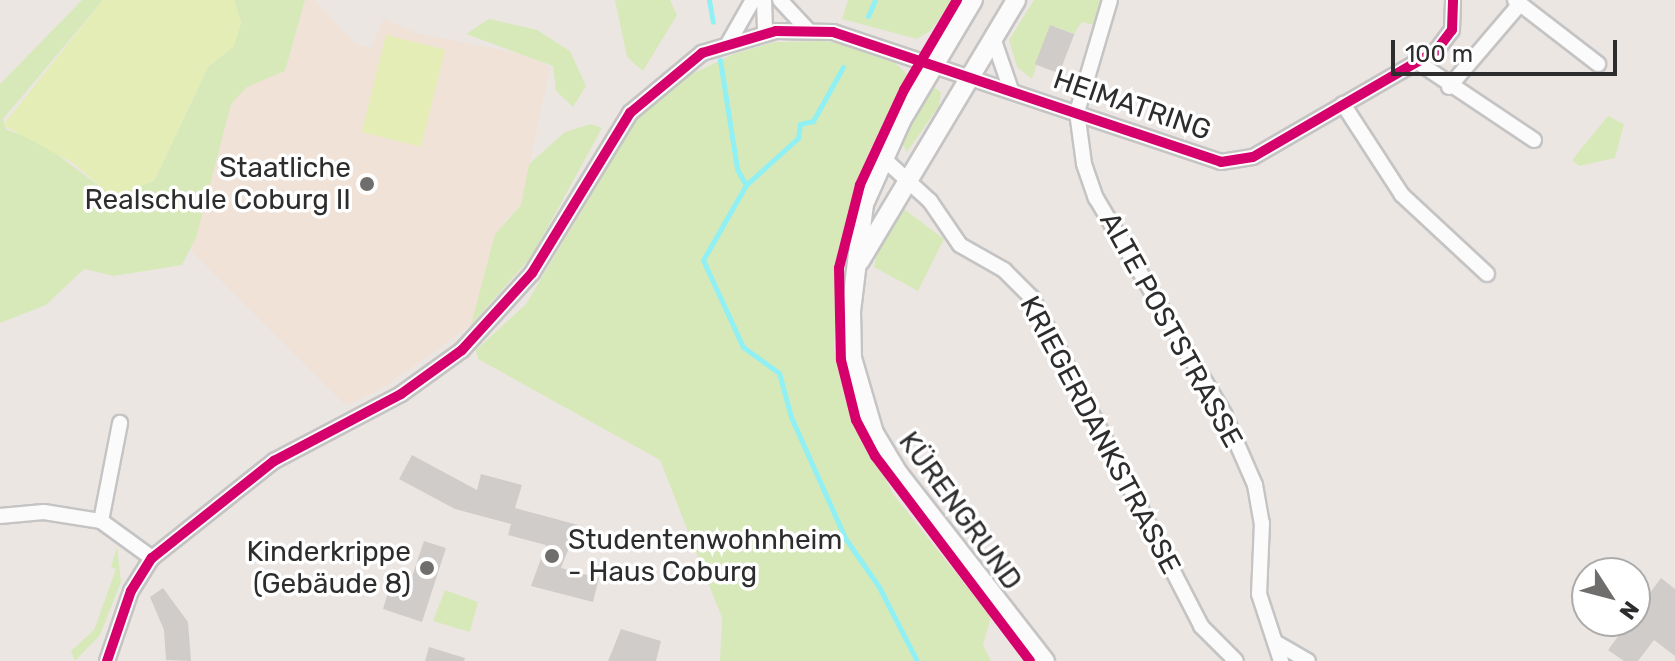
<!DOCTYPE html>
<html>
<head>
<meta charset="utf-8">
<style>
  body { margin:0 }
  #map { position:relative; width:1675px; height:661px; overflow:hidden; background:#ece6e3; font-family:Rubik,sans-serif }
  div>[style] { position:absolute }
  .education>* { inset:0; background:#f0e2d7 }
  .green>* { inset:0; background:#d7e9b9 }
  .pitch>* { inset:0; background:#e5edb6; transform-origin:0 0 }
  .stream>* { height:5px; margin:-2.5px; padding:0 2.5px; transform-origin:2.5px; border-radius:2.5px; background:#90f0f4 }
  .building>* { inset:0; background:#d0ccca; transform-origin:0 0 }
  .roads { filter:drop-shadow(2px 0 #c5c4c4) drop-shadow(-2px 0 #c5c4c4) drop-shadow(0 2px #c5c4c4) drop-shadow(0 -2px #c5c4c4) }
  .street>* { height:14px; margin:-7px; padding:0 7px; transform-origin:7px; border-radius:7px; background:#fcfbfb }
  .secondary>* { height:18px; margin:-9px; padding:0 9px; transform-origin:9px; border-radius:9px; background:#fcfbfb }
  .cycleway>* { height:10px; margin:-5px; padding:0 5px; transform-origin:5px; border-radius:5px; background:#d6006c }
  .dots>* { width:22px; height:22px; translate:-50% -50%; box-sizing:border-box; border:4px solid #fff; border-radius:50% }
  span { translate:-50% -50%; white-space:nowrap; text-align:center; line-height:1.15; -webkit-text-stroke:7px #fff; paint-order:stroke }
  .street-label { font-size:28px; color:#2d2d2d }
  .poi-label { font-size:28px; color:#2d2d2d }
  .right { translate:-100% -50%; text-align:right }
  .left { translate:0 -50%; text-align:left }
  .north { position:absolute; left:1571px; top:557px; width:80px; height:80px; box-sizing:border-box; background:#fff; border:2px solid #ababab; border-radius:50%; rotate:126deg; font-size:22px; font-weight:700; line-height:32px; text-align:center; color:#2d2d2d }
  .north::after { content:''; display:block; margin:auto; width:28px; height:36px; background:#706e6d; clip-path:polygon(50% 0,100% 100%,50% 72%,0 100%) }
  .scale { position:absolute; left:1391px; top:40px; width:226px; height:36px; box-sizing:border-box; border:4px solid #2d2d2d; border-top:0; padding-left:10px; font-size:24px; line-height:28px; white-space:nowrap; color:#2d2d2d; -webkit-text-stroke:6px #fff; paint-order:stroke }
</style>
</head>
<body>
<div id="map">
  <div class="education">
    <div style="clip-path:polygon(305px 0,314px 0,355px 43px,371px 48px,384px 18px,416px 33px,533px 56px,550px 68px,521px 205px,504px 221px,471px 325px,383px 388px,346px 406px,191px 251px,231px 104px,247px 87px,285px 71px)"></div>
  </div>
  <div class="green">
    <div style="clip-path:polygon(82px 0,103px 0,3px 119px,7px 130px,38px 140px,107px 192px,154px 181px,208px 67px,234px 46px,241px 23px,234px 0,305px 0,285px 71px,247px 87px,231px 104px,196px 238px,182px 265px,114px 276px,84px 269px,46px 305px,0 323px,0 84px)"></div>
    <div style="clip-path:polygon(615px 0,670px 0,677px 15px,643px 71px,627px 57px)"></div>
    <div style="clip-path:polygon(848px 0,954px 0,930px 31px,917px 39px,842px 19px)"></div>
    <div style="clip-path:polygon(1034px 0,1104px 0,1094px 25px,1082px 22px,1074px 34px,1050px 25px,1032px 79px,1017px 67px,1009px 40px)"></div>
    <div style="clip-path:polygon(489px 19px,537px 30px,570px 51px,586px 86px,573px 107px,556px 91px,553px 66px,466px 34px)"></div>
    <div style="clip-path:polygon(826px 41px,885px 53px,908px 75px,868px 154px,838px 250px,834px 349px,845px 399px,893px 494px,991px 617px,983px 645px,991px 661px,720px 661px,722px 618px,660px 460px,478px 359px,476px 350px,526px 304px,640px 113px,677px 81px,734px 54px,775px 42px)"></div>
    <div style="clip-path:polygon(932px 86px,941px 92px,939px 106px,907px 152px,901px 142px)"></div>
    <div style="clip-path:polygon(1608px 116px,1624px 124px,1615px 158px,1579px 166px,1572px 160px)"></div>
    <div style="clip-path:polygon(591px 124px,602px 128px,532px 256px,471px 325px,495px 234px,521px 205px,529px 164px,565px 132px)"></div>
    <div style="clip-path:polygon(900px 206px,944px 239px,918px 291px,874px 267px,881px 234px)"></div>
    <div style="clip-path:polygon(117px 547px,121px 582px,100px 635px,75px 661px,71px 651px,94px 630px,116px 569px,111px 567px)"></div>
    <div style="clip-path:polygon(445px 590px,478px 602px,470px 632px,433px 621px)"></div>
  </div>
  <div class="pitch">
    <div style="clip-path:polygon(103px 0,234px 0,241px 23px,234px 46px,208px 67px,154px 181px,121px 194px,107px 192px,73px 163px,3px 125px)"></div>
    <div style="left:386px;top:35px;width:61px;height:100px;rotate:14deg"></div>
  </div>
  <div class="stream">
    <div style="left:709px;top:0;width:22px;rotate:80deg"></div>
    <div style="left:868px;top:16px;width:17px;rotate:-66deg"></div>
    <div style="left:720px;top:60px;width:110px;rotate:81.1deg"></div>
    <div style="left:737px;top:169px;width:18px;rotate:61deg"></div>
    <div style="left:843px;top:67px;width:62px;rotate:119.1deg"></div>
    <div style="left:813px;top:121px;width:13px;rotate:167deg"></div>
    <div style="left:800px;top:124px;width:14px;rotate:98deg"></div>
    <div style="left:798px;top:138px;width:70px;rotate:137.9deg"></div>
    <div style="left:746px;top:185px;width:86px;rotate:119.8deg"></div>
    <div style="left:703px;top:260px;width:96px;rotate:65.3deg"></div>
    <div style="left:743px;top:347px;width:44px;rotate:35.8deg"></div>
    <div style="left:779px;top:373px;width:46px;rotate:74.7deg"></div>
    <div style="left:791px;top:417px;width:133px;rotate:65.9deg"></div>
    <div style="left:845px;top:538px;width:60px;rotate:55.2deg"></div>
    <div style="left:879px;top:587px;width:83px;rotate:62.8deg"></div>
  </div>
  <div class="building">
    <div style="left:1050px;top:25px;width:26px;height:42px;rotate:21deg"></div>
    <div style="clip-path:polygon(412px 455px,477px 490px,481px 474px,522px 485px,515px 508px,578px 525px,561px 568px,599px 578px,593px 602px,531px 586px,546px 545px,508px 535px,511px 524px,455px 509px,399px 479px)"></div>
    <div style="clip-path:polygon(424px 541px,446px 548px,422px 622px,383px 609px,389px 589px,406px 594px)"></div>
    <div style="clip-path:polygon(1661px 578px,1675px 589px,1675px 656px,1654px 640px,1638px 661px,1624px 661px,1608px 650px)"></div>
    <div style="clip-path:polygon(163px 588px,188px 622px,191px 661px,166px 660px,164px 630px,150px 597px)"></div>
    <div style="clip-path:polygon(621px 629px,661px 641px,656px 661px,608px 661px)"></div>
    <div style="clip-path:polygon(429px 647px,465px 658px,464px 661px,425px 661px)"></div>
  </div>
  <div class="roads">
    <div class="street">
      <div style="left:764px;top:0;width:33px;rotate:88deg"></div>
      <div style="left:780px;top:0;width:41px;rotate:47deg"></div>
      <div style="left:1110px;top:0;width:117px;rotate:106.4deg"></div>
      <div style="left:1077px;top:112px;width:52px;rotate:82.3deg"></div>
      <div style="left:1084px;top:164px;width:36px;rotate:71deg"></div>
      <div style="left:1096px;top:198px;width:251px;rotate:59.3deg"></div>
      <div style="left:1224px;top:414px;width:77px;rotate:66.4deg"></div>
      <div style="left:1255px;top:485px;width:39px;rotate:80deg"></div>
      <div style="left:1262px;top:523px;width:71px;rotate:92.4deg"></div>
      <div style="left:1259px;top:594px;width:71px;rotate:71.8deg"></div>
      <div style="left:1515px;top:0;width:105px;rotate:37.6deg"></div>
      <div style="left:993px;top:38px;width:55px;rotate:70.9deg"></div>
      <div style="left:729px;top:42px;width:48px;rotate:-60.3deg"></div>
      <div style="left:1416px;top:61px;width:142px;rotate:33.8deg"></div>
      <div style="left:1449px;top:87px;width:109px;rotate:-49.5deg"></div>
      <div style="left:1343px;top:104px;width:108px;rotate:57deg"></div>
      <div style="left:1402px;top:195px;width:116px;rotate:42.9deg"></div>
      <div style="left:883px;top:158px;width:64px;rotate:42.5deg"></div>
      <div style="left:930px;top:201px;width:53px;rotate:55.7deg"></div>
      <div style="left:960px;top:245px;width:51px;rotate:29.6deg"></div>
      <div style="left:1004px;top:270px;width:40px;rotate:45deg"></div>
      <div style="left:1032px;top:298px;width:369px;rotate:62.7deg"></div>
      <div style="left:1201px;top:626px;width:49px;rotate:45deg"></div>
      <div style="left:0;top:516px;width:44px;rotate:-5.2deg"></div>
      <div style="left:44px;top:512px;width:58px;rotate:9deg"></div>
      <div style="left:101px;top:521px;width:63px;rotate:36deg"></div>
      <div style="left:101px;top:521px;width:100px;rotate:-79deg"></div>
      <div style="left:1275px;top:642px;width:38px;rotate:30deg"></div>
      <div style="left:107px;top:661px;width:74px;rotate:-71.1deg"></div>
      <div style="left:131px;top:591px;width:39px;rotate:-58deg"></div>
      <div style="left:152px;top:558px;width:156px;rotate:-38.5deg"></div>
      <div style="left:274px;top:461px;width:144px;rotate:-27.8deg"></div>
      <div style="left:401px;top:394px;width:75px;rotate:-35.8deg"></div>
      <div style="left:462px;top:350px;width:104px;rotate:-47.7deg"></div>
      <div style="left:532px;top:273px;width:188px;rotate:-58.5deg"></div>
      <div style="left:630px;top:113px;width:94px;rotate:-39.8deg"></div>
      <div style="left:702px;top:53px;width:77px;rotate:-16.6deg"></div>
      <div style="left:776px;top:31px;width:57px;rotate:1deg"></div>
      <div style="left:833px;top:32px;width:409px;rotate:18.5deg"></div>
      <div style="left:1221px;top:162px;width:32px;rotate:-9deg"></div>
      <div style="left:1253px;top:157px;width:211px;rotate:-30.1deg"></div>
      <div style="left:1436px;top:51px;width:26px;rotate:-53deg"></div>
      <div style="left:1452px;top:30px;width:30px;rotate:-88deg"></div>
    </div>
    <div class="secondary">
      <div style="left:973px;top:0;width:141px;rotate:120.8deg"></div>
      <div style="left:901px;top:121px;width:91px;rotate:114deg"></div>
      <div style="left:864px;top:204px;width:108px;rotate:96.9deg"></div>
      <div style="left:851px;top:311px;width:47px;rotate:88.8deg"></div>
      <div style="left:852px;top:358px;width:78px;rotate:73.7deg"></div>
      <div style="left:874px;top:433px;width:47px;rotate:59deg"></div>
      <div style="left:898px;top:473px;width:239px;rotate:52deg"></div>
      <div style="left:860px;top:261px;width:304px;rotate:-59.1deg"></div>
    </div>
  </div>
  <div class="cycleway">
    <div style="left:957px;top:0;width:104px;rotate:120.5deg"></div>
    <div style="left:904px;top:90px;width:105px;rotate:114.9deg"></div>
    <div style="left:860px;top:185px;width:86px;rotate:104.2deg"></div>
    <div style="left:839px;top:268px;width:92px;rotate:88.8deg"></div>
    <div style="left:841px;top:360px;width:62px;rotate:76deg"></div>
    <div style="left:856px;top:420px;width:41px;rotate:62.2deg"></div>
    <div style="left:875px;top:456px;width:257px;rotate:52.9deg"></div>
    <div style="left:107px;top:661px;width:74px;rotate:-71.1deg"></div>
    <div style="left:131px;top:591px;width:39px;rotate:-58deg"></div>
    <div style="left:152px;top:558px;width:156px;rotate:-38.5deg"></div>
    <div style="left:274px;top:461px;width:144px;rotate:-27.8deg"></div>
    <div style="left:401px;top:394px;width:75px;rotate:-35.8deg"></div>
    <div style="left:462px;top:350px;width:104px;rotate:-47.7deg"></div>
    <div style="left:532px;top:273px;width:188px;rotate:-58.5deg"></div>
    <div style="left:630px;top:113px;width:94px;rotate:-39.8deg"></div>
    <div style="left:702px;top:53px;width:77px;rotate:-16.6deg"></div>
    <div style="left:776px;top:31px;width:57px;rotate:1deg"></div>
    <div style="left:833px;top:32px;width:409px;rotate:18.5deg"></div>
    <div style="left:1221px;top:162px;width:32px;rotate:-9deg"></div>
    <div style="left:1253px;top:157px;width:211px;rotate:-30.1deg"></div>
    <div style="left:1436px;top:51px;width:26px;rotate:-53deg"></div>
    <div style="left:1452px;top:30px;width:30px;rotate:-88deg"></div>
  </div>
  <div class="dots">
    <div style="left:367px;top:184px;background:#706e6d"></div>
    <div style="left:552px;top:556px;background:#706e6d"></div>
    <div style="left:427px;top:568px;background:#706e6d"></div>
  </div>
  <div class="street-label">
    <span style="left:1132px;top:105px;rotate:19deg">HEIMATRING</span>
    <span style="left:1171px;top:330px;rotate:61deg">ALTE POSTSTRASSE</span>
    <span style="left:1100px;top:435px;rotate:62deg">KRIEGERDANKSTRASSE</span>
    <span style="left:960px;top:511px;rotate:54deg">KÜRENGRUND</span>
  </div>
  <div class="poi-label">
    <span class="right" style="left:351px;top:184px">Staatliche<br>Realschule Coburg II</span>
    <span class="left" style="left:568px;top:556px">Studentenwohnheim<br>- Haus Coburg</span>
    <span class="right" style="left:411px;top:568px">Kinderkrippe<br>(Gebäude 8)</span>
  </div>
  <div class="north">N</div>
  <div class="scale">100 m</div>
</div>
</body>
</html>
